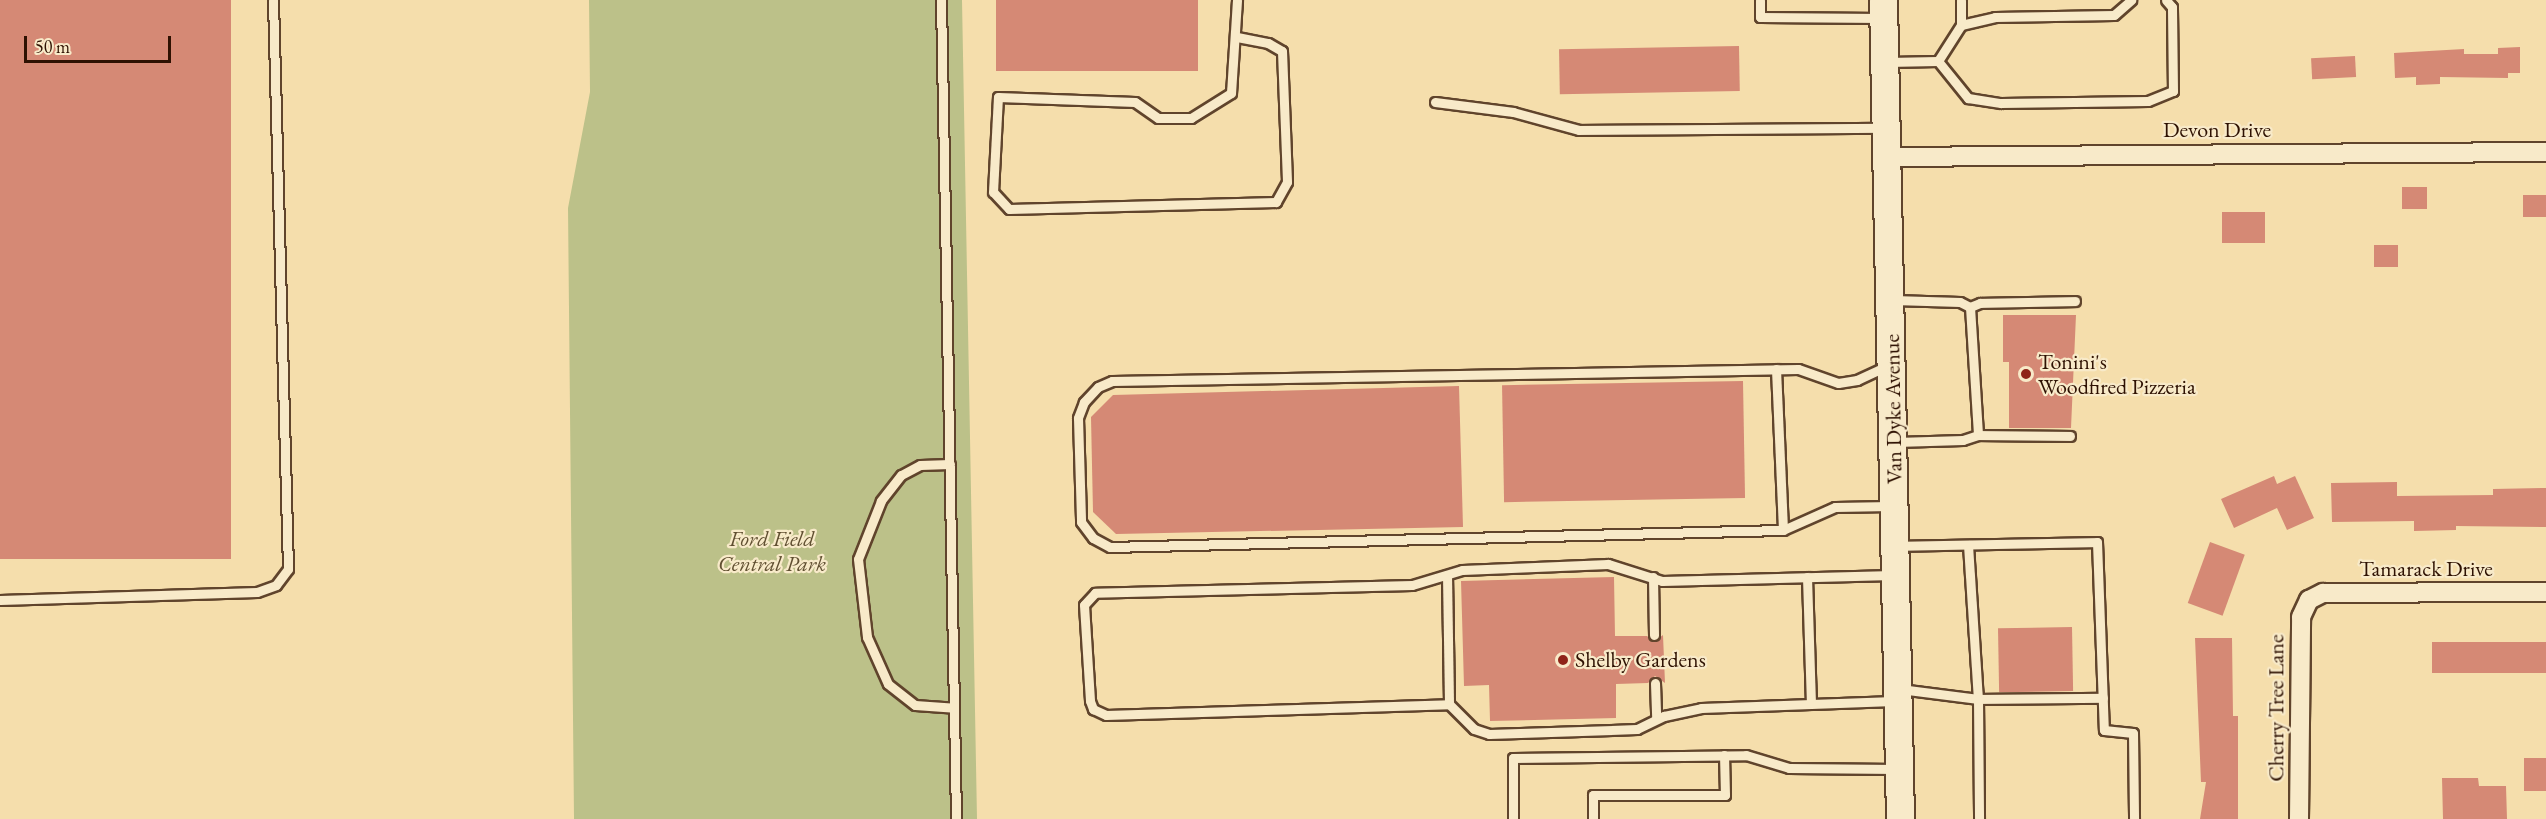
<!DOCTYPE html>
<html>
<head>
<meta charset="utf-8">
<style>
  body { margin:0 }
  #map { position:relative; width:2546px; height:819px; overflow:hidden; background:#f5deac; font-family:"EB Garamond",serif }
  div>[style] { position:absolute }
  .green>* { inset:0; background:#bcc189 }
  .building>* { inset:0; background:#d58975; transform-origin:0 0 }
  .roads { filter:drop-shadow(2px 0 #60442c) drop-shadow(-2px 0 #60442c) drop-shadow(0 2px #60442c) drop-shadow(0 -2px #60442c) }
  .lane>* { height:9px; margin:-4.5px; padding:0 4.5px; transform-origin:4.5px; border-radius:4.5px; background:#f8eac9 }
  .street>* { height:18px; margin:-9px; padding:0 9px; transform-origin:9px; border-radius:9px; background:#f8eac9 }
  .secondary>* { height:27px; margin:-13.5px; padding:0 13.5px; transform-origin:13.5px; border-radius:13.5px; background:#f8eac9 }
  .dots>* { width:16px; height:16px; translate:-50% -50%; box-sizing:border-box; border:3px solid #f8eac9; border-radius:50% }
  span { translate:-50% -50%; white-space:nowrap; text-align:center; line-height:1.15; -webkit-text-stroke:4.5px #f8eac9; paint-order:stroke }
  .street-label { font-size:22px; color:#2e1102 }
  .poi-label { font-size:22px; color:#2e1102 }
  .left { translate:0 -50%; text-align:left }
  .park-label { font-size:22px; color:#604f31; font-style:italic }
  .scale { position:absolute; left:24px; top:36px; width:147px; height:27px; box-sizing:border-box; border:3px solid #2e1102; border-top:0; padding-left:8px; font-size:18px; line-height:21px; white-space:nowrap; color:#2e1102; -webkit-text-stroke:4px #f8eac9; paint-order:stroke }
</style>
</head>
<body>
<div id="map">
  <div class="green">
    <div style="clip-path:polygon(589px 0,962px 0,977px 819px,574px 819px,568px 208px,590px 92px)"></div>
  </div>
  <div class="building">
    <div style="left:0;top:0;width:231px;height:559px"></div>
    <div style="left:996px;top:0;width:202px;height:71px"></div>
    <div style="left:1739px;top:46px;width:45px;height:180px;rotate:89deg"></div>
    <div style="clip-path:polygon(2520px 47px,2520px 73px,2508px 73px,2508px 78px,2440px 77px,2440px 84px,2416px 85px,2416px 77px,2395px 78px,2394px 53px,2464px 49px,2464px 54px,2498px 54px,2498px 48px)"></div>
    <div style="left:2355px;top:56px;width:21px;height:44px;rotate:87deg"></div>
    <div style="left:2402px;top:187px;width:25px;height:22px"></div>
    <div style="left:2523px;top:195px;width:23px;height:22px"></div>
    <div style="left:2265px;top:212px;width:31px;height:43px;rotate:90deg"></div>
    <div style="left:2374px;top:245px;width:24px;height:22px"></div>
    <div style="clip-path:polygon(2003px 315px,2076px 315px,2071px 428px,2009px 428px,2009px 362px,2003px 362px)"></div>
    <div style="left:1743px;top:381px;width:117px;height:241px;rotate:89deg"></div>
    <div style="clip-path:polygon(1459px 386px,1463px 527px,1116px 534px,1093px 512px,1091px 417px,1113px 395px)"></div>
    <div style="clip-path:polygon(2274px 476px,2277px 484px,2295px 476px,2314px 518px,2287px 530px,2277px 508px,2234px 528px,2221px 499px)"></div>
    <div style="clip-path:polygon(2397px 482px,2397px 496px,2493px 495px,2493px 489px,2546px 488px,2546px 527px,2456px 526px,2456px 530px,2414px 531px,2414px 521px,2332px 522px,2331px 483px)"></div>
    <div style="left:2210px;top:542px;width:37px;height:65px;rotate:20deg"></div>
    <div style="clip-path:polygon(1614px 577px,1615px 636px,1647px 636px,1654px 642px,1663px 635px,1665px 683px,1655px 676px,1648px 683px,1616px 684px,1616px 718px,1490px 721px,1489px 685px,1464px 686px,1461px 581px)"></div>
    <div style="left:2072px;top:627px;width:64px;height:74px;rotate:89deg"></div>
    <div style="clip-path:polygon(2195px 638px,2232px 638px,2233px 716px,2238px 716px,2238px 819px,2200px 819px,2206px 782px,2201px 782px)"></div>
    <div style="left:2432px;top:642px;width:114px;height:31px"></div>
    <div style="left:2524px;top:758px;width:22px;height:33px"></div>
    <div style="clip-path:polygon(2442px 778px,2478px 778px,2479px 786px,2506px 786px,2507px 819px,2443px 819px)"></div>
  </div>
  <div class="roads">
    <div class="lane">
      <div style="left:941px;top:0;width:819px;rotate:88.95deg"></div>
      <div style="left:1760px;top:0;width:17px;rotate:90deg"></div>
      <div style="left:1760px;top:17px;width:121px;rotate:0.5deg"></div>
      <div style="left:1961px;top:0;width:25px;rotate:90deg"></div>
      <div style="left:1237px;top:37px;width:32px;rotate:11deg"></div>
      <div style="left:1268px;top:43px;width:16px;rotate:30deg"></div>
      <div style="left:1282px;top:51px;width:131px;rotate:87.8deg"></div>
      <div style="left:1287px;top:182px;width:23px;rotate:119deg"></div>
      <div style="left:1276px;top:202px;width:267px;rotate:178.5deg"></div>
      <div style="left:1009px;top:209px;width:23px;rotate:-133deg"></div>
      <div style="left:993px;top:192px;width:95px;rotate:-87deg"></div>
      <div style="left:998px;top:97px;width:137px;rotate:2.1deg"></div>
      <div style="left:1135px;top:102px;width:28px;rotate:35deg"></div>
      <div style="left:1158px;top:118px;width:33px"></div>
      <div style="left:1191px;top:118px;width:47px;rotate:-32deg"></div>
      <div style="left:1231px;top:93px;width:93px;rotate:-86.3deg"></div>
      <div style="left:1938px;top:61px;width:43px;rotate:-57.4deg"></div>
      <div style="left:1961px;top:25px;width:35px;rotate:-13deg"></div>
      <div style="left:1995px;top:17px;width:119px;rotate:-1deg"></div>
      <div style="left:2114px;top:15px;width:23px;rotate:-41deg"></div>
      <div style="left:1887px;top:62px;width:51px;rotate:-1.1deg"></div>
      <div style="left:1938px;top:61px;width:48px;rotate:51deg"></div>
      <div style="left:1968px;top:98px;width:33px;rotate:9deg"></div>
      <div style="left:2001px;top:103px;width:147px;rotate:-0.8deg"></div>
      <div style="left:2148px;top:101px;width:27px;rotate:-22deg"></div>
      <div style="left:2173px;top:91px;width:84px;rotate:-90.7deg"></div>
      <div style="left:2172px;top:7px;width:9px;rotate:-131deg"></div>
      <div style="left:1435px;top:102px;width:79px;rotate:7.3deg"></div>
      <div style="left:1513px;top:112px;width:68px;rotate:15.3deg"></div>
      <div style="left:1579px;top:130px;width:306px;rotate:-0.4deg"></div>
      <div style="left:1893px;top:300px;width:67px;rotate:1.7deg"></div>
      <div style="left:1960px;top:302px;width:11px;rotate:27deg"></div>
      <div style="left:1970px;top:307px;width:128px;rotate:86.4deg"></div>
      <div style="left:1978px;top:435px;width:16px;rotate:162deg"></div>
      <div style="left:1963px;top:440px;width:67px;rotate:178.3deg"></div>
      <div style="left:1970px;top:307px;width:11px;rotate:-22deg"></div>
      <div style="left:1980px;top:303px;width:95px;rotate:-1.2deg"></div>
      <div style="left:1887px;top:366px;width:33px;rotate:155deg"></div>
      <div style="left:1857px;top:380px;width:19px;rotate:171deg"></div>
      <div style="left:1838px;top:383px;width:42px;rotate:-160.7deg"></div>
      <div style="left:1798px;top:369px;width:686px;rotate:179deg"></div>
      <div style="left:1112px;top:381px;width:15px;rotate:157deg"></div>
      <div style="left:1098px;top:387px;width:21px;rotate:133deg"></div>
      <div style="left:1084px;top:402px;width:17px;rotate:111deg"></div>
      <div style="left:1078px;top:418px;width:104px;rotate:88.3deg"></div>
      <div style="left:1081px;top:522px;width:20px;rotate:53deg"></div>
      <div style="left:1093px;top:538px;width:19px;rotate:28deg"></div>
      <div style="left:1110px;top:547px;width:673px;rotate:-1.45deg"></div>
      <div style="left:1783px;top:530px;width:57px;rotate:-23.9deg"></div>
      <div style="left:1835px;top:507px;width:56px;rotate:-1deg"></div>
      <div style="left:1776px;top:369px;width:161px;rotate:87.5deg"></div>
      <div style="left:1978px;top:435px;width:92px;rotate:0.6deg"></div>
      <div style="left:950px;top:464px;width:30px;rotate:178deg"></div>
      <div style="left:920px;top:465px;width:21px;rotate:152deg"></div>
      <div style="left:901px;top:475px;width:33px;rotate:128deg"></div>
      <div style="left:881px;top:501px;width:62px;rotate:111.6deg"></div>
      <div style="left:858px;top:559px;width:79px;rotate:83.4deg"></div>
      <div style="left:867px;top:637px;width:51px;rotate:65.9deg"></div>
      <div style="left:888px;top:684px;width:34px;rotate:38deg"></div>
      <div style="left:915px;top:705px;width:39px;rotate:4deg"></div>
      <div style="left:1968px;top:545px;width:154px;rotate:86.3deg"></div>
      <div style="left:1978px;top:699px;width:125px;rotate:-0.5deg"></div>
      <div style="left:1895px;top:546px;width:202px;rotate:-1.1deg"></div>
      <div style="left:2097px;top:542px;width:188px;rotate:87.9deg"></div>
      <div style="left:2104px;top:730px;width:29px;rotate:6deg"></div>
      <div style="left:2133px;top:733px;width:86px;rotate:89.3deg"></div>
      <div style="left:1447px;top:575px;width:129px;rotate:89.1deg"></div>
      <div style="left:1893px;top:575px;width:231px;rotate:178.5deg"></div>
      <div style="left:1662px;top:581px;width:57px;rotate:-162.5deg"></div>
      <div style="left:1608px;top:564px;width:146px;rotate:177.6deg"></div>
      <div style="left:1462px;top:570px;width:52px;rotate:163.3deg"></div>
      <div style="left:1412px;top:585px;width:317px;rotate:178.6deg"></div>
      <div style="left:1095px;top:593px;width:16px;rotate:133deg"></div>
      <div style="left:1084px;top:605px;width:96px;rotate:86.4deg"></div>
      <div style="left:1090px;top:701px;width:9px;rotate:69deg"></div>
      <div style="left:1093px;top:709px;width:14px;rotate:25deg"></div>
      <div style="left:1106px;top:715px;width:343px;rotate:-1.8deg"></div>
      <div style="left:1449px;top:704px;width:35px;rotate:45deg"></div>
      <div style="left:1474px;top:729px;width:16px;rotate:18deg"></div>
      <div style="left:1489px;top:734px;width:148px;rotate:-1.9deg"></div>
      <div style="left:1637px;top:729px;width:30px;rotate:-26deg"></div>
      <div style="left:1664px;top:716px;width:38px;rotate:-12deg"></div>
      <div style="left:1701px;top:708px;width:193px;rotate:-2.1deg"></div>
      <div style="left:1653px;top:577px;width:58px;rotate:89deg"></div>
      <div style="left:1807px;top:577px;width:126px;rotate:88.2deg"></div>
      <div style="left:0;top:600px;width:257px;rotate:-1.8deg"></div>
      <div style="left:257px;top:592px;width:20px;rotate:-20deg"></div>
      <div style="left:276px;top:585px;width:20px;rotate:-53deg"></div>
      <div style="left:288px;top:569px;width:569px;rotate:-91.51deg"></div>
      <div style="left:1655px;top:683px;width:36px;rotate:88deg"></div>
      <div style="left:1900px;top:689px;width:79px;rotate:7.3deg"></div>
      <div style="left:1978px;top:699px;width:120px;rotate:89.5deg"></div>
      <div style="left:1513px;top:819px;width:61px;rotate:-90deg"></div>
      <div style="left:1513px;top:758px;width:233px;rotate:-0.7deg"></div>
      <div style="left:1746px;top:755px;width:45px;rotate:16.8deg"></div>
      <div style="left:1789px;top:768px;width:108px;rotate:0.5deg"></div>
      <div style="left:1593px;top:819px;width:24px;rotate:-90deg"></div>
      <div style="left:1593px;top:795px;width:132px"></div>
      <div style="left:1725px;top:795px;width:40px;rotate:-91.4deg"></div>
    </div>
    <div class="street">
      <div style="left:1888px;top:157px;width:658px;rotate:-0.44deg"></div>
      <div style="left:2299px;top:819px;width:202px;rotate:-89.4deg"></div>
      <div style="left:2301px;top:617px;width:19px;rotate:-65deg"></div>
      <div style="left:2309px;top:600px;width:16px;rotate:-27deg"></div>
      <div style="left:2323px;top:593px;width:223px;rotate:-0.3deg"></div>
    </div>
    <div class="secondary">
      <div style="left:1883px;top:0;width:819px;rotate:88.81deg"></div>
    </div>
  </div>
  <div class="dots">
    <div style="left:2026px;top:374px;background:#8f2418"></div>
    <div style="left:1563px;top:660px;background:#8f2418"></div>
  </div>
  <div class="street-label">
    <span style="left:2217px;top:130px">Devon Drive</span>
    <span style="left:1893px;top:409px;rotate:-91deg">Van Dyke Avenue</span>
    <span style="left:2426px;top:569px">Tamarack Drive</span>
    <span style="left:2276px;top:708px;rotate:-90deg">Cherry Tree Lane</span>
  </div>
  <div class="poi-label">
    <span class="left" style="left:2038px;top:374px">Tonini's<br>Woodfired Pizzeria</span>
    <span class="left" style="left:1575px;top:660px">Shelby Gardens</span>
  </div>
  <div class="park-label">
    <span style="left:772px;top:551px">Ford Field<br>Central Park</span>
  </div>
  <div class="scale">50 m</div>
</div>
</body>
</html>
